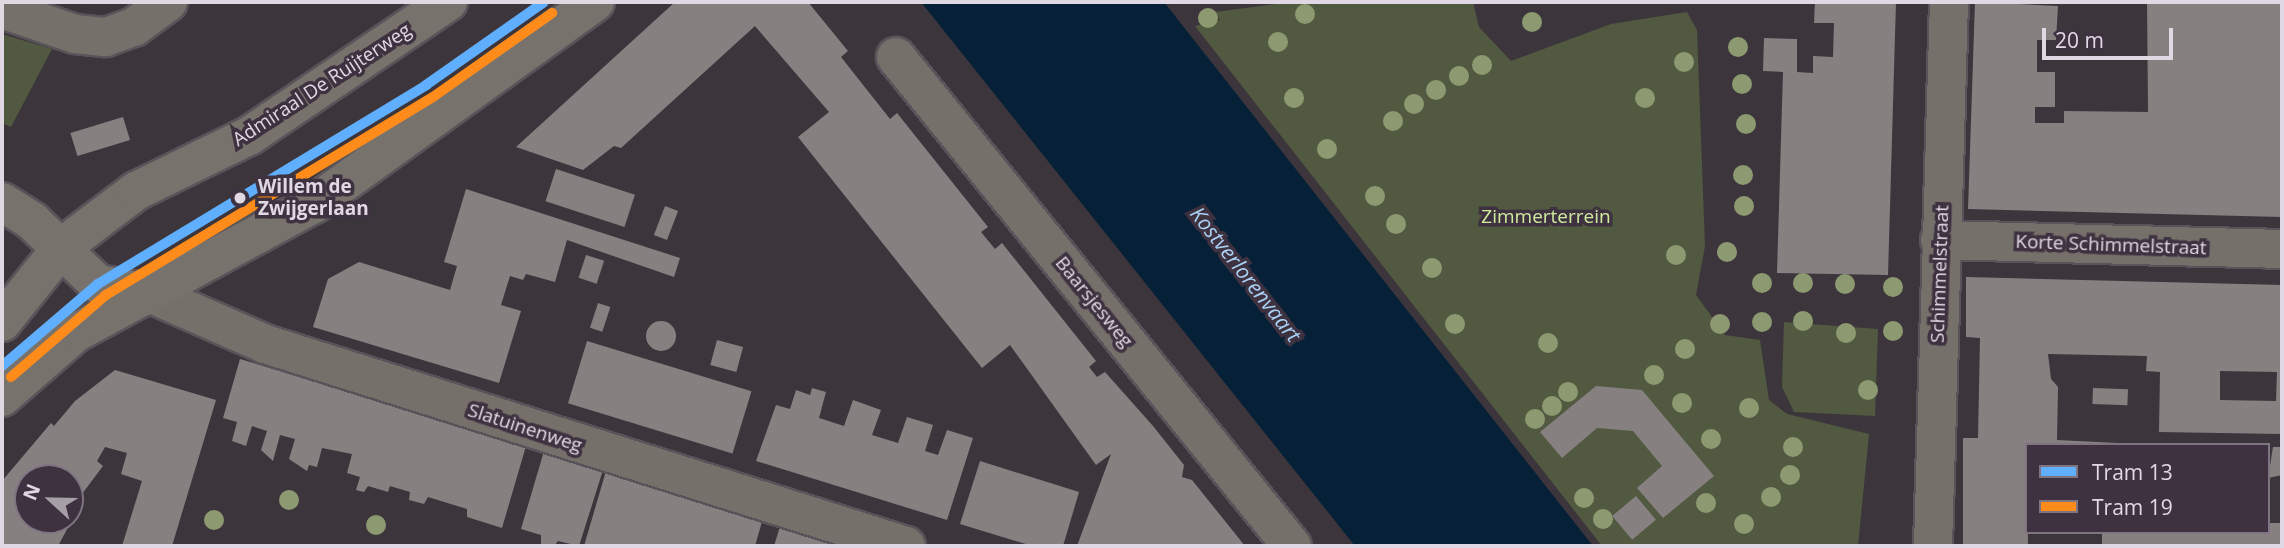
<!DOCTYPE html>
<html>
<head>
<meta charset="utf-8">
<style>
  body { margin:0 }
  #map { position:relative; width:2284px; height:548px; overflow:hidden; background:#3c363c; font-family:"Open Sans",sans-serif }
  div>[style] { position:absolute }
  .green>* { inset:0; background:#515940 }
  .water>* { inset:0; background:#052037 }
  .building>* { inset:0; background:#878081; transform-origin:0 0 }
  .round { border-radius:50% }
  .roads { filter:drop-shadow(2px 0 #595459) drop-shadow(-2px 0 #595459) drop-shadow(0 2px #595459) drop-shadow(0 -2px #595459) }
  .street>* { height:38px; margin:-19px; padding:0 19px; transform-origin:19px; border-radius:19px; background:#76706b }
  .secondary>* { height:38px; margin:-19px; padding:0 19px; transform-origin:19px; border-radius:19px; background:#78726d }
  .tram-1>* { height:10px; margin:-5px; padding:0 5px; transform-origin:5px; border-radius:5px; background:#60afff }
  .tram-2>* { height:10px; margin:-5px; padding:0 5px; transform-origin:5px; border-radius:5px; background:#ff8c1a }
  .trees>* { width:20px; height:20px; margin:-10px; border-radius:50%; background:#8d9a71 }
  .dots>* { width:19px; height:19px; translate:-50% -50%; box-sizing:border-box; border:4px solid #3e3240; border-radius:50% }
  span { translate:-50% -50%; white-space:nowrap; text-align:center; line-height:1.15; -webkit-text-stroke:7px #3e3240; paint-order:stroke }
  .street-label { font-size:19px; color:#e0d8e2 }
  .stop-label { font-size:19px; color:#e0d8e2; font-weight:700 }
  .left { translate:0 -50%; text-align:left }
  .park-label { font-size:19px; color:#cfeb9c }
  .water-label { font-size:21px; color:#aad1f4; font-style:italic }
  .frame { position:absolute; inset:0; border:4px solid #e0d8e2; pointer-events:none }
  .legend { position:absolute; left:2025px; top:443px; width:245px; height:91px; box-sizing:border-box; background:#3e3240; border:2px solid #7f7481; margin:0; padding:9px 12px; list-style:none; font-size:21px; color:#e0d8e2 }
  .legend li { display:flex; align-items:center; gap:14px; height:35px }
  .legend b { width:35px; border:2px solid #7f7481 }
  .north { position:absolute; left:14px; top:464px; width:70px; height:70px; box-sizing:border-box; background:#3e3240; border:2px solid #7f7481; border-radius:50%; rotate:292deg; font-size:19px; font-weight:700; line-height:28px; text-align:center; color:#e0d8e2 }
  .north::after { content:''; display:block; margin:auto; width:24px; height:32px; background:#a79fa8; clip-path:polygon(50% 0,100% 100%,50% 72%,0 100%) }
  .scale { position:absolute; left:2042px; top:28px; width:131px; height:32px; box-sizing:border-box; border:4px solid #e0d8e2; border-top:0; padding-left:9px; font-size:21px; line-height:24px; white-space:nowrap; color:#e0d8e2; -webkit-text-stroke:5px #3e3240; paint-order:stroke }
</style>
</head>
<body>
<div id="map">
  <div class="green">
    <div style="clip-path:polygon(1290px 2px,1473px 2px,1479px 27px,1511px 61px,1611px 24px,1687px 12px,1697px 30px,1705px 246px,1696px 295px,1725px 335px,1760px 340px,1769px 400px,1787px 414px,1869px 434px,1858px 546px,1602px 546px,1195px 26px,1220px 20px,1215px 12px)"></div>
    <div style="clip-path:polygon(2px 34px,52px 49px,11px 127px,2px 123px)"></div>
    <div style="clip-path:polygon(1784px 322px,1878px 329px,1875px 416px,1794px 412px,1782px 387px)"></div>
  </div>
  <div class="water">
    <div style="clip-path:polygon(921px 2px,1164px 2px,1593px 546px,1355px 546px)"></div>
  </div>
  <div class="building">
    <div style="clip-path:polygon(675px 2px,808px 2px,848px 51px,841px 57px,890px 119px,897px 113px,988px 227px,981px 232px,995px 249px,1002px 243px,1096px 361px,1089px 367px,1097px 377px,1105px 372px,1153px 426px,1184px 465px,1182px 477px,1192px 480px,1245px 546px,1077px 546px,1111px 454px,1096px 465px,1010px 345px,982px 368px,798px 137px,829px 112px,755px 26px,621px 148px,614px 146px,583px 170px,516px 147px)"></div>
    <div style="clip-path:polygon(1815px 2px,1896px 2px,1888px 275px,1777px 273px,1783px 72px,1763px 71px,1764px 38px,1797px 39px,1797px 72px,1813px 73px,1813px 56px,1833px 57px,1834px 23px,1814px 23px)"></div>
    <div style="clip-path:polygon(1975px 2px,2058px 6px,2056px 40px,2037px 40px,2037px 72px,2055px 72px,2055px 107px,2035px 107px,2035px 123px,2064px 123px,2064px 111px,2148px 112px,2147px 2px,2282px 2px,2282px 217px,1968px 209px)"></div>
    <div style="left:123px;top:117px;width:24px;height:55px;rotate:73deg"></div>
    <div style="left:556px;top:169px;width:83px;height:34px;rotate:18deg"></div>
    <div style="clip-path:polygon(466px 189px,680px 258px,674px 277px,567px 240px,555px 282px,526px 274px,523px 280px,510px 276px,501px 305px,521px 311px,499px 383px,313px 327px,328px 279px,359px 262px,450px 290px,457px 266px,444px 262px)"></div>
    <div style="left:665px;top:206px;width:14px;height:31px;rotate:21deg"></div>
    <div style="left:586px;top:255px;width:19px;height:24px;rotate:18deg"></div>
    <div style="clip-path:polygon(evenodd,1966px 277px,2282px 285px,2282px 434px,2159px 432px,2160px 372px,2146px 371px,2147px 356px,2048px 354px,2051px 379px,2058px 387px,2057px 440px,2157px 445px,2027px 445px,2028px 546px,1963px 546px,1963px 438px,1978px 438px,1980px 338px,1966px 337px,1966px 277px,2220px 371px,2277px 372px,2276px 401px,2220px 400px,2220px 371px)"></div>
    <div style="left:598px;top:303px;width:13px;height:26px;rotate:18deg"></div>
    <div class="round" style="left:646px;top:321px;width:30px;height:30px"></div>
    <div style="left:717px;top:340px;width:27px;height:26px;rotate:15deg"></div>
    <div style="left:587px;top:341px;width:172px;height:65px;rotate:17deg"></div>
    <div style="clip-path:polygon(240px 359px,526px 446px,502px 528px,467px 517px,467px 509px,428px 497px,424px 504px,409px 500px,410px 492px,390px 486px,388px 492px,368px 486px,364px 492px,356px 490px,360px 477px,347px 473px,352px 454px,322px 448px,317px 467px,309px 465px,307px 471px,289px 459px,295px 439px,280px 435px,273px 461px,261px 450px,267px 431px,252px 426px,246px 446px,232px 441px,237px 422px,223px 418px)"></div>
    <div style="clip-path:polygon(115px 370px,216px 400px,172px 546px,122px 546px,142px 481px,121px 474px,127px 453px,105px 447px,97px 461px,103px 466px,70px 510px,70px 478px,28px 478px,28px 520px,72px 520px,58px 546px,2px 546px,2px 481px,51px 423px,54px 426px,75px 401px)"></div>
    <div style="clip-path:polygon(1596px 386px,1642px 390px,1714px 476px,1663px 518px,1637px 488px,1662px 466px,1633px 431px,1597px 428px,1562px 458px,1540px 432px)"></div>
    <div style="clip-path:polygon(812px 388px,826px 392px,819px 418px,844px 426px,853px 400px,881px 410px,872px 435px,898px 443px,907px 417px,933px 425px,925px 451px,938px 455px,947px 430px,973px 438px,947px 520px,756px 461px,776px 405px,790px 409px,796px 390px,810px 395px)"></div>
    <div style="left:2093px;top:388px;width:35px;height:16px;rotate:2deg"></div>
    <div style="clip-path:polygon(2273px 447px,2282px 447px,2282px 475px,2268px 478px)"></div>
    <div style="clip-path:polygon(544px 451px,603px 470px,579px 546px,558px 541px,554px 546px,541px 544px,541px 535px,521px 529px)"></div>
    <div style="clip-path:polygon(980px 461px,1079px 492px,1063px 546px,1032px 546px,960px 524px)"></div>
    <div style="clip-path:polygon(606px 471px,763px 518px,755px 546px,584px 546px)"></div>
    <div style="left:1636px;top:496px;width:31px;height:31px;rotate:50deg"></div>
    <div style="clip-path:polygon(781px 523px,855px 546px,774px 546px)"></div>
    <div style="clip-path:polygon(2268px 523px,2282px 523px,2282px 546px,2102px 546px,2102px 532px,2268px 532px)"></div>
  </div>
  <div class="roads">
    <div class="street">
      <div style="left:2px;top:9px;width:77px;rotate:18.9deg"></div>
      <div style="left:75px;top:34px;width:31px;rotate:6deg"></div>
      <div style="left:106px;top:37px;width:30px;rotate:-20deg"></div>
      <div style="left:134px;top:27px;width:42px;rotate:-36.3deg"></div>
      <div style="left:896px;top:57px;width:629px;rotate:51deg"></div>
      <div style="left:1940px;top:240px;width:342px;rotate:1.5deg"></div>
      <div style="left:149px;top:293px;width:127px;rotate:23.7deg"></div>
      <div style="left:265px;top:344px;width:672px;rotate:17.49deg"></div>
      <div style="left:1933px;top:546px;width:544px;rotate:-88.32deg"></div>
    </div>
    <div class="secondary">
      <div style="left:2px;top:202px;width:36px;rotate:32deg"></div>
      <div style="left:32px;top:221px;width:91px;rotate:43.7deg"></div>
      <div style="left:98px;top:284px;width:52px;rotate:10deg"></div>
      <div style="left:2px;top:322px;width:96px;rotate:-51.3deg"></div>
      <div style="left:62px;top:247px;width:93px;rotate:-37.1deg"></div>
      <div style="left:136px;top:191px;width:126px;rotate:-26deg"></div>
      <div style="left:249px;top:136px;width:240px;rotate:-34deg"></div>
      <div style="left:2px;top:397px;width:97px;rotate:-41.2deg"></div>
      <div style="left:75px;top:333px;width:272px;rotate:-28.4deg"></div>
      <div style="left:314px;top:204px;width:346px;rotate:-35.7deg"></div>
    </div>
  </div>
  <div class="tram-1">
    <div style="left:2px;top:366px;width:126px;rotate:-40.5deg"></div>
    <div style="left:98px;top:284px;width:384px;rotate:-31.2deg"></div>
    <div style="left:426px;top:85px;width:144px;rotate:-35.1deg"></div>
  </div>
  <div class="tram-2">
    <div style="left:11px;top:377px;width:125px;rotate:-40.8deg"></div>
    <div style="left:106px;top:295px;width:382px;rotate:-31.2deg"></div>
    <div style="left:433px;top:97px;width:146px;rotate:-35.2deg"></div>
  </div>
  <div class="trees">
    <div style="left:1305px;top:14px"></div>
    <div style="left:1208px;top:18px"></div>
    <div style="left:1532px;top:22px"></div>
    <div style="left:1278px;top:42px"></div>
    <div style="left:1738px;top:47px"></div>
    <div style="left:1684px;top:62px"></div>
    <div style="left:1482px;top:65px"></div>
    <div style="left:1459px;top:76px"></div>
    <div style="left:1742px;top:84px"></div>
    <div style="left:1436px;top:90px"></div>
    <div style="left:1294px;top:98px"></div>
    <div style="left:1645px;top:98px"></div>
    <div style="left:1414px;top:104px"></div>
    <div style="left:1393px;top:121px"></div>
    <div style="left:1746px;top:124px"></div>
    <div style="left:1327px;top:149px"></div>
    <div style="left:1743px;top:175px"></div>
    <div style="left:1375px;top:196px"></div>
    <div style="left:1744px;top:206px"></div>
    <div style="left:1396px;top:224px"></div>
    <div style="left:1727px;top:252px"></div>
    <div style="left:1676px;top:255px"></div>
    <div style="left:1432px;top:268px"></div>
    <div style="left:1762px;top:283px"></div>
    <div style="left:1803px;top:283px"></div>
    <div style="left:1845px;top:284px"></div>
    <div style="left:1893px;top:287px"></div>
    <div style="left:1803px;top:321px"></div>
    <div style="left:1762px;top:322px"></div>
    <div style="left:1455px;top:324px"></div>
    <div style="left:1720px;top:324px"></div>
    <div style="left:1893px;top:331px"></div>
    <div style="left:1846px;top:333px"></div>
    <div style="left:1548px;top:343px"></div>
    <div style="left:1685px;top:349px"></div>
    <div style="left:1654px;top:375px"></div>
    <div style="left:1868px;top:390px"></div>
    <div style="left:1568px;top:392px"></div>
    <div style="left:1682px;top:403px"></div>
    <div style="left:1552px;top:406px"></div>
    <div style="left:1749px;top:408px"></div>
    <div style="left:1535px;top:419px"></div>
    <div style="left:1711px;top:439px"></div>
    <div style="left:1793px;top:447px"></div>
    <div style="left:1790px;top:475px"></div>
    <div style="left:1771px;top:497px"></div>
    <div style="left:1584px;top:498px"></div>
    <div style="left:289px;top:500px"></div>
    <div style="left:1706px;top:503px"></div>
    <div style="left:1603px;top:519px"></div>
    <div style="left:214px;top:520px"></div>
    <div style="left:1744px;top:524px"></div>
    <div style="left:376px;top:525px"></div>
  </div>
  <div class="dots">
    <div style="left:240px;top:198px;background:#e0d8e2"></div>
  </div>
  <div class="street-label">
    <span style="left:322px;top:85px;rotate:-33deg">Admiraal De Ruijterweg</span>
    <span style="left:2111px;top:245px;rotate:2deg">Korte Schimmelstraat</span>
    <span style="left:1940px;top:274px;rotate:-88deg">Schimmelstraat</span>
    <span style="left:1094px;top:302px;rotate:51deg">Baarsjesweg</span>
    <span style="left:525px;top:428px;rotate:18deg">Slatuinenweg</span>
  </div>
  <div class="stop-label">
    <span class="left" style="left:258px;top:198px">Willem de<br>Zwijgerlaan</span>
  </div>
  <div class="park-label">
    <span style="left:1546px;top:217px">Zimmerterrein</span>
  </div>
  <div class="water-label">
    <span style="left:1246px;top:274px;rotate:52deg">Kostverlorenvaart</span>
  </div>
  <div class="frame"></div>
  <ul class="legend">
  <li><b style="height:9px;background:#60afff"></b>Tram 13</li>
  <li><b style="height:9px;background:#ff8c1a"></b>Tram 19</li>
  </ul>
  <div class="north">N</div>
  <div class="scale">20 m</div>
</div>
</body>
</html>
